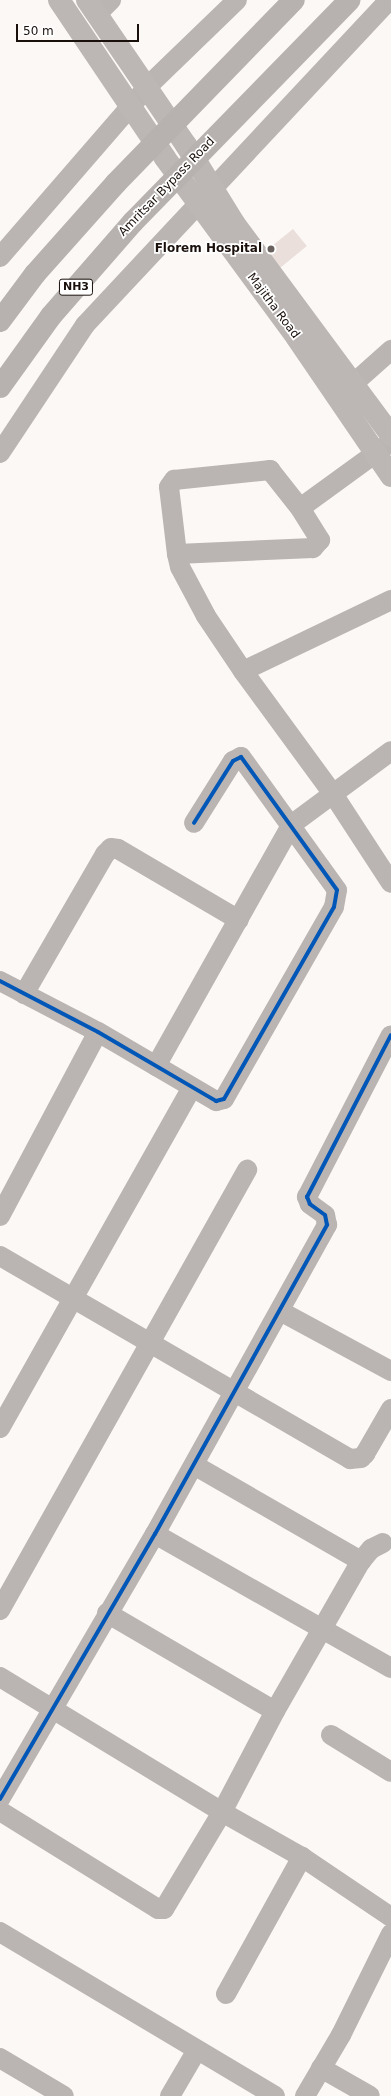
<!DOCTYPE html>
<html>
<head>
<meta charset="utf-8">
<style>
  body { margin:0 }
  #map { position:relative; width:391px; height:2096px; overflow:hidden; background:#fcf8f6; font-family:"DejaVu Sans",sans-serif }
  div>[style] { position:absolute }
  .building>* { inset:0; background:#eadfda; transform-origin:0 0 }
  .minor>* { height:20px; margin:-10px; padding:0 10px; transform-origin:10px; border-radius:10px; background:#bab5b3 }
  .major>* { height:22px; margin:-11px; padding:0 11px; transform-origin:11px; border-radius:11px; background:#bcb7b5 }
  .highway>* { height:22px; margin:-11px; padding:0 11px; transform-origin:11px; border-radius:11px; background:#b7b2af }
  .cycleway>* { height:4px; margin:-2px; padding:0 2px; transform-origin:2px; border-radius:2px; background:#0057b8 }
  .dots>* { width:11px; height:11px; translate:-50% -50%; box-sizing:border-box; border:2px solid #fff; border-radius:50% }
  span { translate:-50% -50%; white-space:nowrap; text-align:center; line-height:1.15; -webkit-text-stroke:3.5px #fff; paint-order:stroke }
  .shield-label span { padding:1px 3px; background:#fff; border:1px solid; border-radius:3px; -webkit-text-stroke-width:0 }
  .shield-label { font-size:11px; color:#1a100b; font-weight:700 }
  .street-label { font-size:12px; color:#1a100b }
  .poi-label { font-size:12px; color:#1a100b; font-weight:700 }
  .right { translate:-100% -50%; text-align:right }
  .scale { position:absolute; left:16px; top:24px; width:123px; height:18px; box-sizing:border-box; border:2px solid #1a100b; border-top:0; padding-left:5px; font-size:12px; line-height:14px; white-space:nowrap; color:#1a100b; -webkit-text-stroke:3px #fff; paint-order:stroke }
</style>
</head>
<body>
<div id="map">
  <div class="building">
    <div style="left:293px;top:229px;width:22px;height:37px;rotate:51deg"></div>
  </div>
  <div class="minor">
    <div style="left:97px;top:14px;width:20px;rotate:-45deg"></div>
    <div style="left:0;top:257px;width:225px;rotate:-49.1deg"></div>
    <div style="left:147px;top:87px;width:125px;rotate:-44deg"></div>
    <div style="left:354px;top:383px;width:50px;rotate:-41.7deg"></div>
    <div style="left:391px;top:442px;width:112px;rotate:144deg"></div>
    <div style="left:300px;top:508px;width:38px;rotate:58deg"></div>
    <div style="left:320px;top:540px;width:11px;rotate:131deg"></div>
    <div style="left:313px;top:548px;width:136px;rotate:177.5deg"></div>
    <div style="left:177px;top:554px;width:13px;rotate:77deg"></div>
    <div style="left:180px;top:567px;width:55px;rotate:62deg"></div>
    <div style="left:206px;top:616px;width:66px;rotate:56.1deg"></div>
    <div style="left:243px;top:671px;width:164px;rotate:-25.6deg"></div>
    <div style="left:0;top:453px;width:154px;rotate:-56.4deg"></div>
    <div style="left:85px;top:325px;width:445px;rotate:-46.9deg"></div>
    <div style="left:177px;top:554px;width:67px;rotate:-96.8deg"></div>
    <div style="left:169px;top:487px;width:9px;rotate:-54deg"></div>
    <div style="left:174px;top:480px;width:97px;rotate:-5.9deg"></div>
    <div style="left:270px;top:470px;width:48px;rotate:51.7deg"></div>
    <div style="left:243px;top:671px;width:152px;rotate:53.8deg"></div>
    <div style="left:333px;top:794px;width:106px;rotate:56.9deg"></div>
    <div style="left:0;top:981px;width:110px;rotate:27.5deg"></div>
    <div style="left:98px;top:1032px;width:137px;rotate:30.3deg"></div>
    <div style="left:216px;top:1101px;width:8px;rotate:-14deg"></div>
    <div style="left:224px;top:1099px;width:221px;rotate:-60.2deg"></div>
    <div style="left:334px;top:907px;width:17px;rotate:-80deg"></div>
    <div style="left:337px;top:890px;width:164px;rotate:-125.8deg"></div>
    <div style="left:241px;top:757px;width:9px;rotate:153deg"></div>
    <div style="left:233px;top:761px;width:73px;rotate:122.2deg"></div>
    <div style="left:24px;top:994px;width:162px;rotate:-59.9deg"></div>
    <div style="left:105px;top:854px;width:8px;rotate:-45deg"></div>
    <div style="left:111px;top:848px;width:7px;rotate:8deg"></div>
    <div style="left:118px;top:849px;width:140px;rotate:30.4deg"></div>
    <div style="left:156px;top:1066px;width:276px;rotate:-60.7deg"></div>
    <div style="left:291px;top:825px;width:124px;rotate:-36.5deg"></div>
    <div style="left:0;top:1216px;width:208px;rotate:-62deg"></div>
    <div style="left:0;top:1256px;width:405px;rotate:30.1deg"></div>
    <div style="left:350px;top:1459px;width:11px;rotate:-5deg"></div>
    <div style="left:361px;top:1458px;width:6px;rotate:-45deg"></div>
    <div style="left:365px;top:1454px;width:52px;rotate:-60deg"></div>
    <div style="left:280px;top:1311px;width:126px;rotate:28.4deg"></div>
    <div style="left:0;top:1428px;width:391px;rotate:-60.6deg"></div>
    <div style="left:194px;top:1465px;width:193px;rotate:29.9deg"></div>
    <div style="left:155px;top:1534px;width:271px;rotate:29.6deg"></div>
    <div style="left:0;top:1610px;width:505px;rotate:-60.69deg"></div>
    <div style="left:107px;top:1613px;width:194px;rotate:30.3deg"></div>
    <div style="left:0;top:1677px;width:260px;rotate:31.3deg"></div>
    <div style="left:222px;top:1812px;width:92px;rotate:29.4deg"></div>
    <div style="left:302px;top:1857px;width:107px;rotate:34deg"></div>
    <div style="left:331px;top:1735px;width:70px;rotate:31.7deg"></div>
    <div style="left:0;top:1799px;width:307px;rotate:-59.7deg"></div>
    <div style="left:155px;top:1534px;width:354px;rotate:-60.9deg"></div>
    <div style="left:327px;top:1225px;width:10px;rotate:-101deg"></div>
    <div style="left:325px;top:1215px;width:19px;rotate:-144deg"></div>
    <div style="left:310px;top:1204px;width:8px;rotate:-113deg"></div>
    <div style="left:307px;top:1197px;width:182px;rotate:-62.6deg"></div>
    <div style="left:0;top:1811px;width:186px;rotate:31.8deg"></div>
    <div style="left:158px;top:1909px;width:6px"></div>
    <div style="left:164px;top:1909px;width:113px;rotate:-59.1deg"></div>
    <div style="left:222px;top:1812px;width:114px;rotate:-62.3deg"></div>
    <div style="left:275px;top:1711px;width:173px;rotate:-60.2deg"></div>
    <div style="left:361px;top:1561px;width:16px;rotate:-50deg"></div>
    <div style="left:371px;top:1549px;width:13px;rotate:-27deg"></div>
    <div style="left:0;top:1932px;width:320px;rotate:30.8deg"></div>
    <div style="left:226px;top:1994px;width:157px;rotate:-61deg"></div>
    <div style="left:0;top:2058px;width:74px;rotate:30.7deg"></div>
    <div style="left:321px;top:2068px;width:56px;rotate:29.7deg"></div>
    <div style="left:170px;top:2096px;width:53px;rotate:-59.6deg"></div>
    <div style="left:305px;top:2096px;width:71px;rotate:-59.5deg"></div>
    <div style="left:341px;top:2035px;width:113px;rotate:-63.7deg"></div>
  </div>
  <div class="major">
    <div style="left:59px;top:0;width:190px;rotate:56.1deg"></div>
    <div style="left:165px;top:158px;width:223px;rotate:53.7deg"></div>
    <div style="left:297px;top:338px;width:167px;rotate:55.7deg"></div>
    <div style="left:87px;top:0;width:176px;rotate:55.7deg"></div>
    <div style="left:186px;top:145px;width:92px;rotate:58.4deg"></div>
    <div style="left:234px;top:223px;width:264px;rotate:53.5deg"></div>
  </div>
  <div class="highway">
    <div style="left:0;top:321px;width:59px;rotate:-53.3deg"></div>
    <div style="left:35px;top:274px;width:122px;rotate:-48.3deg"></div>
    <div style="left:116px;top:183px;width:255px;rotate:-45.8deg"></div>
    <div style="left:0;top:387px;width:87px;rotate:-54.3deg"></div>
    <div style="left:51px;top:316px;width:125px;rotate:-48.9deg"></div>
    <div style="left:133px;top:222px;width:310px;rotate:-45.7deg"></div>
  </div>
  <div class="cycleway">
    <div style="left:0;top:981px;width:110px;rotate:27.5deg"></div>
    <div style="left:98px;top:1032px;width:137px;rotate:30.3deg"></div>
    <div style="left:216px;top:1101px;width:8px;rotate:-14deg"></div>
    <div style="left:224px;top:1099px;width:221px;rotate:-60.2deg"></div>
    <div style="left:334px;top:907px;width:17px;rotate:-80deg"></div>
    <div style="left:337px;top:890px;width:164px;rotate:-125.8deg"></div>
    <div style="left:241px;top:757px;width:9px;rotate:153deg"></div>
    <div style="left:233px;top:761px;width:73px;rotate:122.2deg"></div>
    <div style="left:0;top:1799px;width:307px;rotate:-59.7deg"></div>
    <div style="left:155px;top:1534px;width:354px;rotate:-60.9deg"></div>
    <div style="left:327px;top:1225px;width:10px;rotate:-101deg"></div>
    <div style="left:325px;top:1215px;width:19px;rotate:-144deg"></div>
    <div style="left:310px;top:1204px;width:8px;rotate:-113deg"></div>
    <div style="left:307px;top:1197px;width:182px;rotate:-62.6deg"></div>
  </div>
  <div class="dots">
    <div style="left:271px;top:249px;background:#69615d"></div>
  </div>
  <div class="shield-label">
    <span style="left:76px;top:287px">NH3</span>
  </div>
  <div class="street-label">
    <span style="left:167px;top:187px;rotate:-46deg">Amritsar Bypass Road</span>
    <span style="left:273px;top:306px;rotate:53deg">Majitha Road</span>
  </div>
  <div class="poi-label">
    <span class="right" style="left:262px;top:249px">Florem Hospital</span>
  </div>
  <div class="scale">50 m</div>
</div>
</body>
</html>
